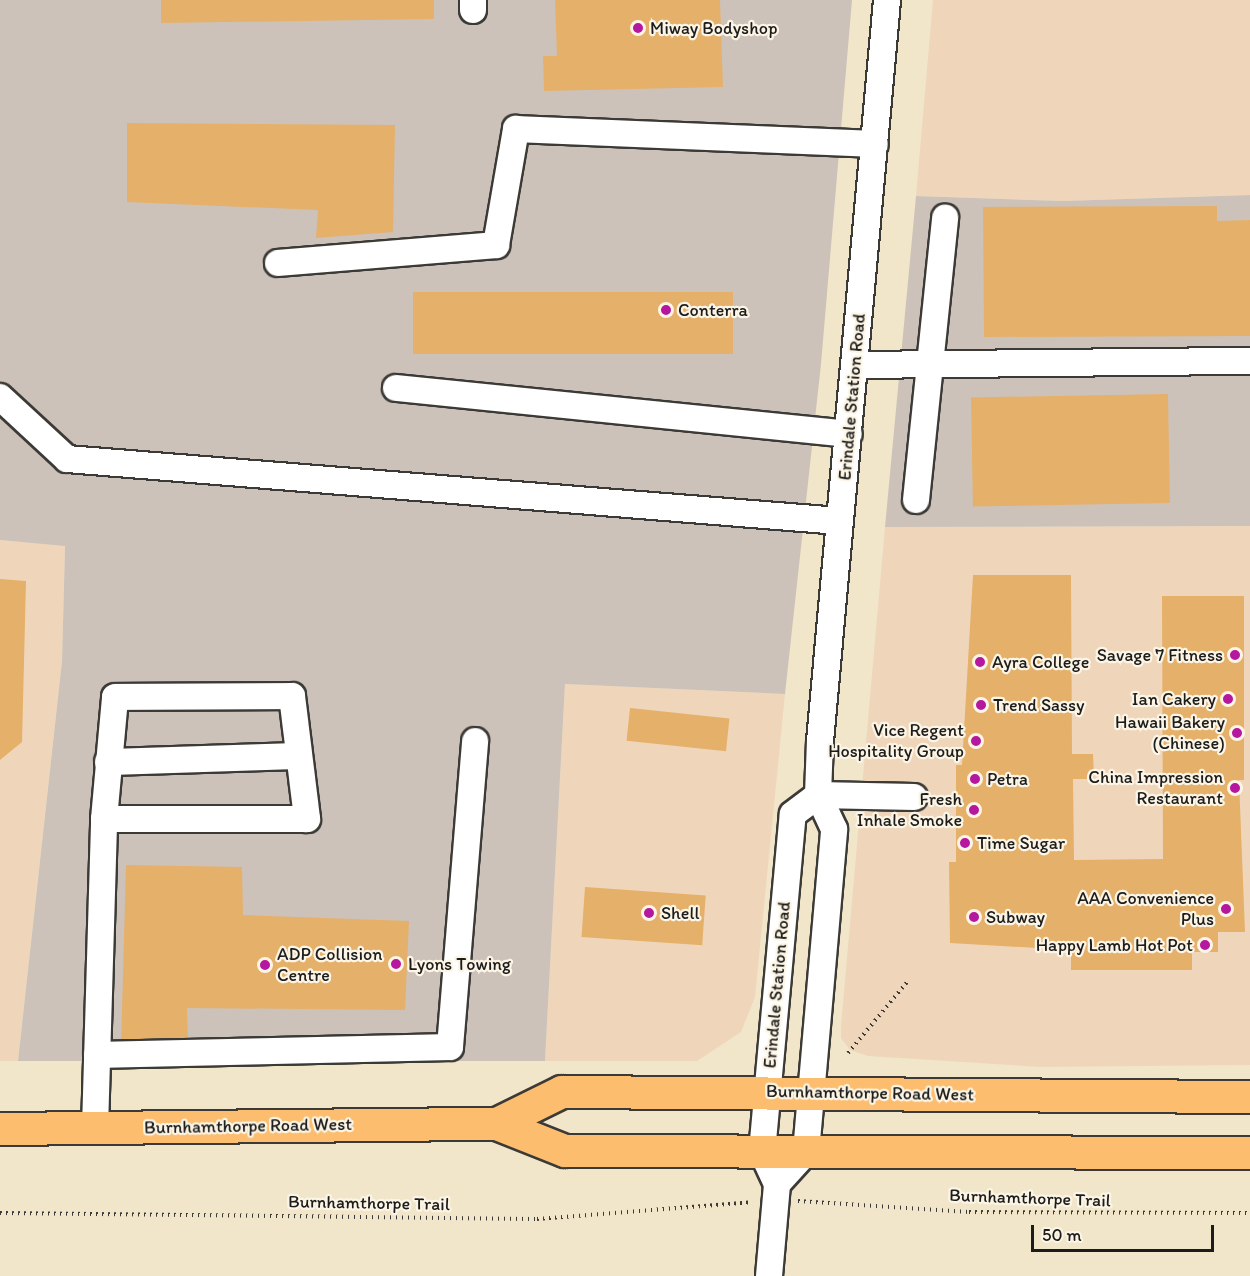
<!DOCTYPE html>
<html>
<head>
<meta charset="utf-8">
<style>
  body { margin:0 }
  #map { position:relative; width:1250px; height:1276px; overflow:hidden; background:#f1e6ca; font-family:Itim,sans-serif }
  div>[style] { position:absolute }
  .built>* { inset:0; background:#efd6bb }
  .industrial>* { inset:0; background:#cdc2b9 }
  .building>* { inset:0; background:#e5b06a; transform-origin:0 0 }
  .path>* { height:4px; margin-top:-2px; transform-origin:0; background:repeating-linear-gradient(90deg,#3c3a36 0 1.5px,transparent 0 6px) }
  .roads { filter:drop-shadow(2px 0 #3c3a36) drop-shadow(-2px 0 #3c3a36) drop-shadow(0 2px #3c3a36) drop-shadow(0 -2px #3c3a36) }
  .minor>* { height:26px; margin:-13px; padding:0 13px; transform-origin:13px; border-radius:13px; background:#fff }
  .major>* { height:32px; margin:-16px; padding:0 16px; transform-origin:16px; border-radius:16px; background:#fcbd6f }
  .dots>* { width:16px; height:16px; translate:-50% -50%; box-sizing:border-box; border:3px solid #fcf5e5; border-radius:50% }
  span { translate:-50% -50%; white-space:nowrap; text-align:center; line-height:1.15; -webkit-text-stroke:4.5px #fcf5e5; paint-order:stroke }
  .poi-label { font-size:18px; color:#1c1c1c }
  .left { translate:0 -50%; text-align:left }
  .right { translate:-100% -50%; text-align:right }
  .street-label { font-size:18px; color:#1c1c1c }
  .scale { position:absolute; left:1031px; top:1225px; width:183px; height:27px; box-sizing:border-box; border:3px solid #1c1c1c; border-top:0; padding-left:8px; font-size:18px; line-height:21px; white-space:nowrap; color:#1c1c1c; -webkit-text-stroke:4px #fcf5e5; paint-order:stroke }
</style>
</head>
<body>
<div id="map">
  <div class="built">
    <div style="clip-path:polygon(933px 0,1250px 0,1250px 195px,1063px 201px,916px 196px)"></div>
    <div style="clip-path:polygon(1250px 526px,1250px 1065px,1041px 1067px,868px 1056px,850px 1050px,841px 1038px,841px 1026px,885px 527px)"></div>
    <div style="clip-path:polygon(0 540px,65px 545px,62px 661px,18px 1061px,0 1061px)"></div>
    <div style="clip-path:polygon(565px 684px,785px 694px,755px 997px,741px 1032px,697px 1061px,545px 1061px)"></div>
  </div>
  <div class="industrial">
    <div style="clip-path:polygon(0 0,852px 0,821px 364px,785px 694px,565px 684px,545px 1061px,18px 1061px,62px 661px,65px 546px,0 540px)"></div>
    <div style="clip-path:polygon(1250px 195px,1250px 526px,885px 527px,916px 196px,1063px 201px)"></div>
  </div>
  <div class="building">
    <div style="clip-path:polygon(161px 0,434px 0,434px 19px,161px 23px)"></div>
    <div style="clip-path:polygon(555px 0,720px 0,723px 87px,544px 91px,543px 56px,557px 56px)"></div>
    <div style="clip-path:polygon(127px 123px,395px 125px,393px 232px,316px 238px,318px 210px,127px 202px)"></div>
    <div style="clip-path:polygon(1217px 206px,1217px 221px,1250px 220px,1250px 336px,984px 337px,983px 207px)"></div>
    <div style="left:413px;top:292px;width:320px;height:62px"></div>
    <div style="left:1168px;top:394px;width:109px;height:197px;rotate:89deg"></div>
    <div style="clip-path:polygon(973px 575px,1071px 575px,1072px 754px,1093px 754px,1094px 779px,1073px 779px,1074px 860px,1163px 859px,1162px 596px,1244px 596px,1244px 780px,1239px 780px,1245px 932px,1218px 932px,1218px 952px,1192px 952px,1192px 970px,1071px 970px,1071px 950px,950px 943px,949px 862px,956px 862px,956px 765px,962px 765px)"></div>
    <div style="clip-path:polygon(0 579px,26px 581px,22px 742px,0 760px)"></div>
    <div style="left:630px;top:708px;width:100px;height:33px;rotate:6deg"></div>
    <div style="clip-path:polygon(126px 865px,242px 867px,243px 915px,409px 921px,405px 1010px,187px 1008px,188px 1044px,121px 1047px)"></div>
    <div style="left:585px;top:887px;width:121px;height:50px;rotate:4deg"></div>
  </div>
  <div class="path">
    <div style="left:848px;top:1053px;width:94px;rotate:-50.2deg"></div>
    <div style="left:798px;top:1201px;width:171px;rotate:3.7deg"></div>
    <div style="left:969px;top:1212px;width:281px;rotate:0.2deg"></div>
    <div style="left:0;top:1213px;width:537px;rotate:0.64deg"></div>
    <div style="left:537px;top:1219px;width:215px;rotate:-4.5deg"></div>
  </div>
  <div class="roads">
    <div class="minor">
      <div style="left:473px;top:10px;width:10px;rotate:-90deg"></div>
      <div style="left:278px;top:263px;width:219px;rotate:-4.7deg"></div>
      <div style="left:496px;top:245px;width:118px;rotate:-80.2deg"></div>
      <div style="left:516px;top:129px;width:359px;rotate:2.4deg"></div>
      <div style="left:855px;top:365px;width:395px;rotate:-0.6deg"></div>
      <div style="left:396px;top:388px;width:455px;rotate:5.8deg"></div>
      <div style="left:0;top:397px;width:91px;rotate:42.8deg"></div>
      <div style="left:67px;top:459px;width:775px;rotate:4.59deg"></div>
      <div style="left:916px;top:500px;width:284px;rotate:-84.1deg"></div>
      <div style="left:108px;top:762px;width:191px;rotate:-1.8deg"></div>
      <div style="left:818px;top:795px;width:96px;rotate:1.2deg"></div>
      <div style="left:97px;top:1055px;width:353px;rotate:-1.3deg"></div>
      <div style="left:450px;top:1047px;width:307px;rotate:-85.3deg"></div>
      <div style="left:95px;top:1128px;width:309px;rotate:-88.3deg"></div>
      <div style="left:104px;top:819px;width:122px;rotate:-84.8deg"></div>
      <div style="left:115px;top:697px;width:177px;rotate:-0.3deg"></div>
      <div style="left:292px;top:696px;width:124px;rotate:83deg"></div>
      <div style="left:307px;top:819px;width:203px;rotate:180deg"></div>
      <div style="left:777px;top:1184px;width:43px;rotate:-47.8deg"></div>
      <div style="left:806px;top:1152px;width:324px;rotate:-85deg"></div>
      <div style="left:834px;top:829px;width:38px;rotate:-115deg"></div>
      <div style="left:818px;top:795px;width:54px;rotate:-87.9deg"></div>
      <div style="left:820px;top:741px;width:744px;rotate:-84.83deg"></div>
      <div style="left:769px;top:1276px;width:92px;rotate:-85deg"></div>
      <div style="left:777px;top:1184px;width:35px;rotate:-115deg"></div>
      <div style="left:762px;top:1152px;width:339px;rotate:-84.8deg"></div>
      <div style="left:793px;top:814px;width:31px;rotate:-37deg"></div>
    </div>
    <div class="major">
      <div style="left:497px;top:1124px;width:72px;rotate:-26.2deg"></div>
      <div style="left:562px;top:1092px;width:688px;rotate:0.42deg"></div>
      <div style="left:0;top:1129px;width:497px;rotate:-0.6deg"></div>
      <div style="left:497px;top:1124px;width:73px;rotate:21.7deg"></div>
      <div style="left:565px;top:1151px;width:685px;rotate:0.17deg"></div>
    </div>
  </div>
  <div class="dots">
    <div style="left:638px;top:28px;background:#b5179e"></div>
    <div style="left:666px;top:310px;background:#b5179e"></div>
    <div style="left:1235px;top:655px;background:#b5179e"></div>
    <div style="left:980px;top:662px;background:#b5179e"></div>
    <div style="left:1228px;top:699px;background:#b5179e"></div>
    <div style="left:981px;top:705px;background:#b5179e"></div>
    <div style="left:1237px;top:733px;background:#b5179e"></div>
    <div style="left:976px;top:741px;background:#b5179e"></div>
    <div style="left:975px;top:779px;background:#b5179e"></div>
    <div style="left:1235px;top:788px;background:#b5179e"></div>
    <div style="left:974px;top:810px;background:#b5179e"></div>
    <div style="left:965px;top:843px;background:#b5179e"></div>
    <div style="left:1226px;top:909px;background:#b5179e"></div>
    <div style="left:649px;top:913px;background:#b5179e"></div>
    <div style="left:974px;top:917px;background:#b5179e"></div>
    <div style="left:1205px;top:945px;background:#b5179e"></div>
    <div style="left:396px;top:964px;background:#b5179e"></div>
    <div style="left:265px;top:965px;background:#b5179e"></div>
  </div>
  <div class="poi-label">
    <span class="left" style="left:650px;top:28px">Miway Bodyshop</span>
    <span class="left" style="left:678px;top:310px">Conterra</span>
    <span class="right" style="left:1223px;top:655px">Savage 7 Fitness</span>
    <span class="left" style="left:992px;top:662px">Ayra College</span>
    <span class="right" style="left:1216px;top:699px">Ian Cakery</span>
    <span class="left" style="left:993px;top:705px">Trend Sassy</span>
    <span class="right" style="left:1225px;top:733px">Hawaii Bakery<br>(Chinese)</span>
    <span class="right" style="left:964px;top:741px">Vice Regent<br>Hospitality Group</span>
    <span class="right" style="left:1223px;top:788px">China Impression<br>Restaurant</span>
    <span class="left" style="left:987px;top:779px">Petra</span>
    <span class="right" style="left:962px;top:810px">Fresh<br>Inhale Smoke</span>
    <span class="left" style="left:977px;top:843px">Time Sugar</span>
    <span class="right" style="left:1214px;top:909px">AAA Convenience<br>Plus</span>
    <span class="left" style="left:661px;top:913px">Shell</span>
    <span class="left" style="left:986px;top:917px">Subway</span>
    <span class="right" style="left:1193px;top:945px">Happy Lamb Hot Pot</span>
    <span class="left" style="left:277px;top:965px">ADP Collision<br>Centre</span>
    <span class="left" style="left:408px;top:964px">Lyons Towing</span>
  </div>
  <div class="street-label">
    <span style="left:852px;top:397px;rotate:-85deg">Erindale Station Road</span>
    <span style="left:777px;top:985px;rotate:-85deg">Erindale Station Road</span>
    <span style="left:870px;top:1093px;rotate:1deg">Burnhamthorpe Road West</span>
    <span style="left:248px;top:1126px;rotate:-1deg">Burnhamthorpe Road West</span>
    <span style="left:1030px;top:1198px;rotate:2deg">Burnhamthorpe Trail</span>
    <span style="left:369px;top:1203px;rotate:1deg">Burnhamthorpe Trail</span>
  </div>
  <div class="scale">50 m</div>
</div>
</body>
</html>
